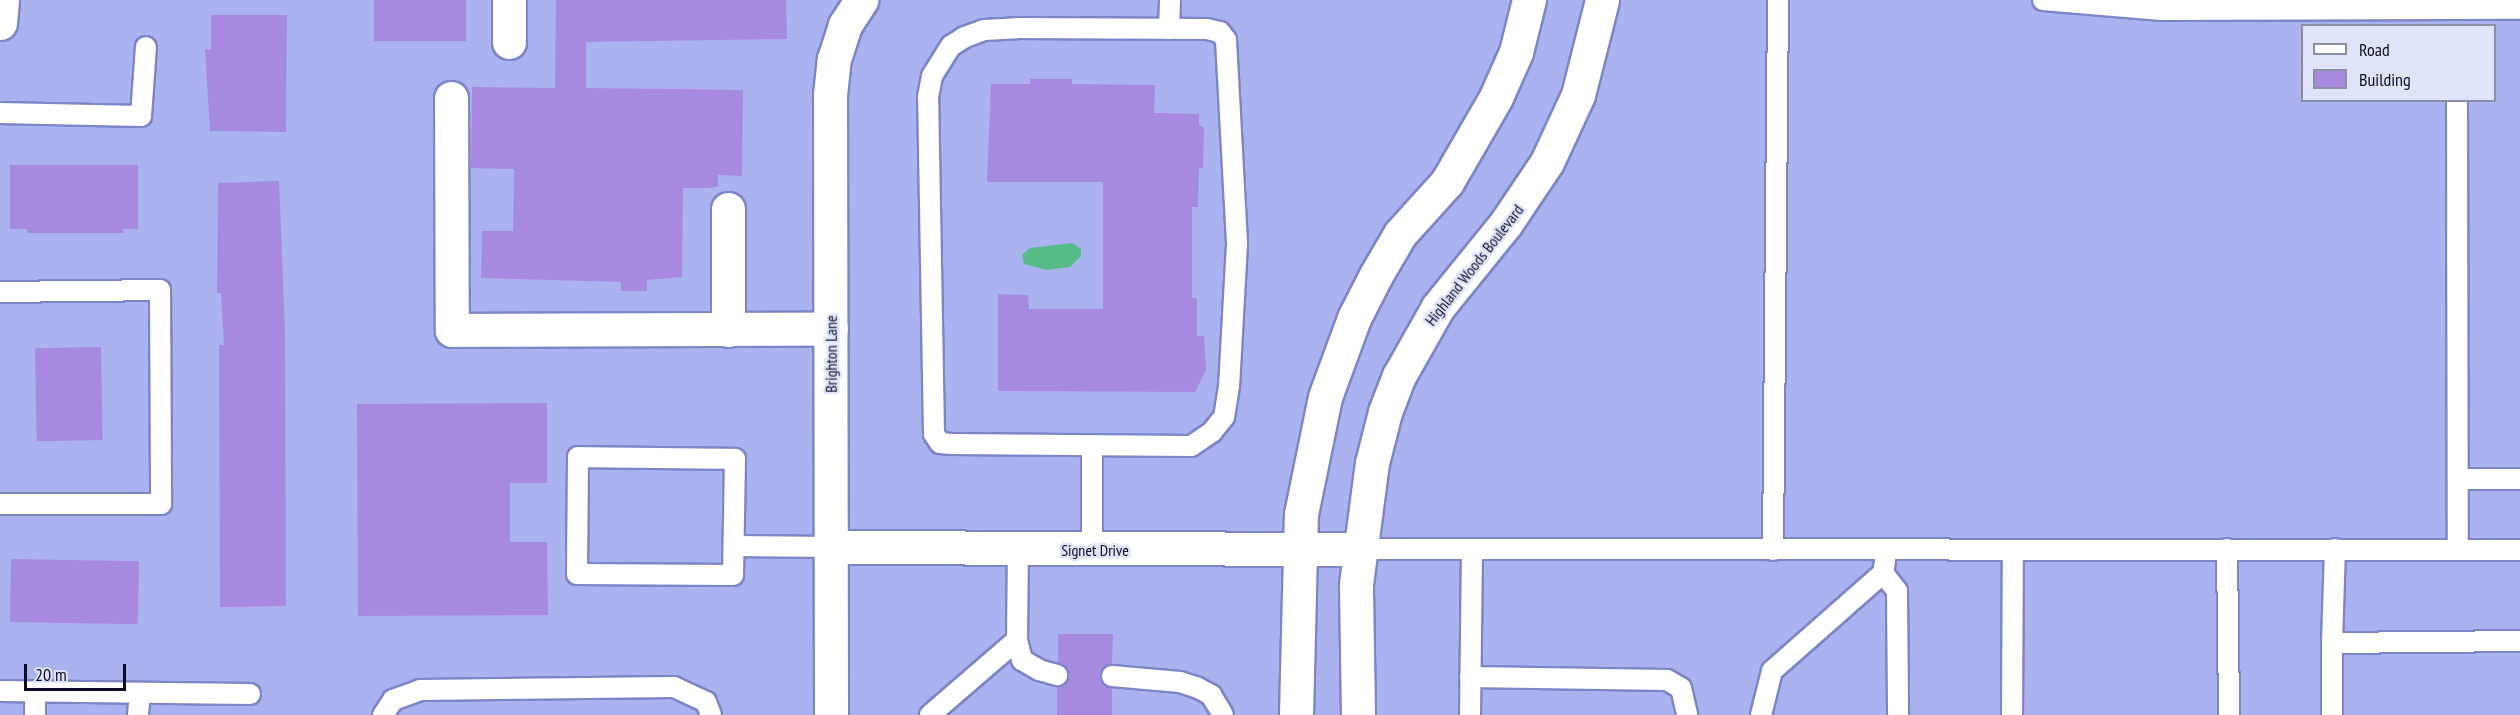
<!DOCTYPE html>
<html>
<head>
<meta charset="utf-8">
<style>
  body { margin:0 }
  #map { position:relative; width:2520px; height:715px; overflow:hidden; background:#b8c0fa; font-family:"PT Sans Narrow",sans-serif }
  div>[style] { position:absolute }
  .built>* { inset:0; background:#aab2f0 }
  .water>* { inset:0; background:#55bc86 }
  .building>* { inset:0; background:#a68adf; transform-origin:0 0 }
  .roads { filter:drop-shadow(2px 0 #7d85c9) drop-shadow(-2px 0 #7d85c9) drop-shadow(0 2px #7d85c9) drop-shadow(0 -2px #7d85c9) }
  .lane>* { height:20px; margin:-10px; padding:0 10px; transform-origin:10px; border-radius:10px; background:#fff }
  .street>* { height:33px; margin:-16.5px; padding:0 16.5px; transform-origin:16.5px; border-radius:16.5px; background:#fff }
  span { translate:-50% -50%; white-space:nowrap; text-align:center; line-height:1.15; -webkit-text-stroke:5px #e0e4fa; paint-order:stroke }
  .street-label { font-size:16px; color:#0b0c25 }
  .legend { position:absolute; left:2301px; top:24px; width:195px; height:78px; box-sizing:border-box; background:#e0e4fa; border:2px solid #8b8ea5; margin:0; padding:8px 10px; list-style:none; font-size:18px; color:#0b0c25 }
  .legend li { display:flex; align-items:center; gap:12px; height:30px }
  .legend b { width:30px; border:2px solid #8b8ea5 }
  .scale { position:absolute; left:24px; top:664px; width:102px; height:27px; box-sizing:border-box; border:3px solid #0b0c25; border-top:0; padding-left:8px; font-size:18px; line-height:21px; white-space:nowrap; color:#0b0c25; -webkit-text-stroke:4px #e0e4fa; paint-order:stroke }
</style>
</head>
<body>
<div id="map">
  <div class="built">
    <div style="clip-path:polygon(evenodd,0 0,2520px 0,2520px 715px,0 715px,0 0,2302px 26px,2494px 26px,2494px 100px,2302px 100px,2302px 26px)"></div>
  </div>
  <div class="water">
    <div style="clip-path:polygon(1072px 243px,1081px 249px,1081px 256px,1070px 267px,1046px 270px,1024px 264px,1022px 255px,1030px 248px)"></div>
  </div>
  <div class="building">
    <div style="left:374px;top:0;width:92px;height:41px"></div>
    <div style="clip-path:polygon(556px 0,786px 0,787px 39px,586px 42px,586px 88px,743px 90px,742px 176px,718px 175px,718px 186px,710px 188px,683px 188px,682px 277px,647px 280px,647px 291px,621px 291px,621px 282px,481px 278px,482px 231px,513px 231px,514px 169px,471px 168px,472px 87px,555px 88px)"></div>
    <div style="clip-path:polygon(211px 15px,287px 15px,286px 132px,210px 131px,205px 49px,211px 50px)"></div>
    <div style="clip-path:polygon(1030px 79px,1072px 79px,1072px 84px,1155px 85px,1154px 113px,1199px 114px,1199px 125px,1204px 128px,1203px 168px,1199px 168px,1198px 207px,1192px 207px,1192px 298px,1197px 298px,1197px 336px,1204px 336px,1206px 370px,1195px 392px,998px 391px,998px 294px,1028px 295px,1029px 309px,1103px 309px,1103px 182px,987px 182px,991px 84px,1030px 84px)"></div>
    <div style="clip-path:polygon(10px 165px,138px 165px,138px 229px,123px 229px,124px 233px,27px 233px,27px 229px,10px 229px)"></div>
    <div style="clip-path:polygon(279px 181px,285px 331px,286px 606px,220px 607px,219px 345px,224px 345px,221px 293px,217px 293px,218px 183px)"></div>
    <div style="left:101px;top:347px;width:93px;height:66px;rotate:89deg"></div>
    <div style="clip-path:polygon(547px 403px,547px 483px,510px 483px,510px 542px,547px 542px,548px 615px,358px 616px,357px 404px)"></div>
    <div style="left:11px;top:559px;width:128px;height:63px;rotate:1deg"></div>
    <div style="clip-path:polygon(1058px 634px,1113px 634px,1112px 664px,1103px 669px,1100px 676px,1105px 685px,1112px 688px,1112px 715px,1057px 715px,1057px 687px,1066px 683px,1069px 673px,1058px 663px)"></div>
  </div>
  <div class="roads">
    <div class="lane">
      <div style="left:2043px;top:0;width:119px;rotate:4.8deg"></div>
      <div style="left:2162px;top:10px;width:358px;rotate:-0.2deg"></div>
      <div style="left:1017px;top:28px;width:190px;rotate:0.3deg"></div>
      <div style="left:1207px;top:29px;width:13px;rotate:13deg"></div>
      <div style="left:1220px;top:32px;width:10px;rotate:53deg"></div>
      <div style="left:1226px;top:40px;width:204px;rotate:86.9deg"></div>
      <div style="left:1237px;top:244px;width:142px;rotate:93.2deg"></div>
      <div style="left:1229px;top:386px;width:31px;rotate:99deg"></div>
      <div style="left:1224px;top:417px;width:19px;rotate:129deg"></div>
      <div style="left:1212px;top:432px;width:25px;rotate:146deg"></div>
      <div style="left:1191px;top:446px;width:239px;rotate:-179.5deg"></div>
      <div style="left:952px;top:444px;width:12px;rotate:-175deg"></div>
      <div style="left:940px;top:443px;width:11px;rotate:-124deg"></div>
      <div style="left:934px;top:434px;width:337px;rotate:-91deg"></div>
      <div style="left:928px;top:97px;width:21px;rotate:-79deg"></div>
      <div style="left:932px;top:76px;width:36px;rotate:-58deg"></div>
      <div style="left:951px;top:46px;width:17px;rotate:-33deg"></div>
      <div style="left:965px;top:37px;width:20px;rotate:-20deg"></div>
      <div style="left:984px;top:30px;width:33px;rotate:-3deg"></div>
      <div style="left:1169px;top:29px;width:29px;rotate:-88deg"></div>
      <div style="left:2457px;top:100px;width:449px;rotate:89.9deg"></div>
      <div style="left:0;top:113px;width:141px;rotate:1.2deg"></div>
      <div style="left:141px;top:116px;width:69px;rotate:-85.9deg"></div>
      <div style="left:0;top:292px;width:160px;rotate:-0.7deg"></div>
      <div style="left:160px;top:290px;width:214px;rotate:89.7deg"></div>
      <div style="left:161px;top:504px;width:161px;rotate:180deg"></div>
      <div style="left:578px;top:457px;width:157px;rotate:0.7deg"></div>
      <div style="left:735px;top:459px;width:116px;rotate:91deg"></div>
      <div style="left:733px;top:575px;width:156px;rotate:-179.6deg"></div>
      <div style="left:577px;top:574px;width:117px;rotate:-89.5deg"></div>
      <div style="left:2459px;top:479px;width:61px"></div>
      <div style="left:734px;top:546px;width:97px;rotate:0.6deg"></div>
      <div style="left:1360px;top:549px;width:1160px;rotate:0.05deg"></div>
      <div style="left:2227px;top:549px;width:166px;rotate:89.3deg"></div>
      <div style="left:1773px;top:550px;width:550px;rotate:-89.48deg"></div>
      <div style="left:1092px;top:551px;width:106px;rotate:-90deg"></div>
      <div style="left:1885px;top:561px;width:12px;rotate:99deg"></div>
      <div style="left:1883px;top:573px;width:23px;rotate:52deg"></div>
      <div style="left:1897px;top:591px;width:124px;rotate:89.5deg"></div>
      <div style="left:1017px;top:640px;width:91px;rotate:-89.4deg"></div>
      <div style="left:2332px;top:643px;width:94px;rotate:-88.2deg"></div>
      <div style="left:1112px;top:676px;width:68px;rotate:5deg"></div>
      <div style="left:1180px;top:682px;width:19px;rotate:18deg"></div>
      <div style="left:1198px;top:688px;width:15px;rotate:28deg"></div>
      <div style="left:1211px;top:695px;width:23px;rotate:59deg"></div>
      <div style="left:1470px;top:677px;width:197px;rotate:0.9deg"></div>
      <div style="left:1667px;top:680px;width:16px;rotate:30deg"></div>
      <div style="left:1681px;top:688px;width:28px;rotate:77deg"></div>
      <div style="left:0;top:691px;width:250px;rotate:0.7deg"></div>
      <div style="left:35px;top:715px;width:24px;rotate:-90deg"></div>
      <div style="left:138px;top:715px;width:22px;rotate:-85deg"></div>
      <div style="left:383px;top:715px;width:18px;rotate:-56deg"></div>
      <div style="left:393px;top:700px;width:29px;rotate:-20deg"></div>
      <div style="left:420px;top:690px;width:254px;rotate:-0.7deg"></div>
      <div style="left:674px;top:687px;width:35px;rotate:25deg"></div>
      <div style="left:706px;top:702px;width:14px;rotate:69deg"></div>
      <div style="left:930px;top:715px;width:115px;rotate:-40.8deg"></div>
      <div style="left:1017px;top:640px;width:21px;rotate:76deg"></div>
      <div style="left:1022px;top:660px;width:20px;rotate:30deg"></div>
      <div style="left:1039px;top:670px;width:19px;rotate:16deg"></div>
      <div style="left:1470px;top:715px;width:166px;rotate:-89.3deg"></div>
      <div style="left:1761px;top:715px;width:45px;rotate:-76deg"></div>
      <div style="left:1772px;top:671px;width:148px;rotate:-41.4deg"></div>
      <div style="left:2012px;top:715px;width:164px;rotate:-89.7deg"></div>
      <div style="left:2332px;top:715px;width:72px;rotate:-90deg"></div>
      <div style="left:2332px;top:643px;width:188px;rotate:-0.6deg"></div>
    </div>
    <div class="street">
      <div style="left:509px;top:0;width:42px;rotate:90deg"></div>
      <div style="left:0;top:23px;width:23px;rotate:-85deg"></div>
      <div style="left:451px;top:98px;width:232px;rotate:89.8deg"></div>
      <div style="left:452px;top:330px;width:379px;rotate:-0.2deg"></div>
      <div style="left:728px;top:330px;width:121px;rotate:-90deg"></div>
      <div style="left:831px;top:547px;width:529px;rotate:0.22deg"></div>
      <div style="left:831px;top:715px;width:620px;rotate:-90.09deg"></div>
      <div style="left:830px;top:95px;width:36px;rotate:-84deg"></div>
      <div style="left:834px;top:59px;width:36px;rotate:-72deg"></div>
      <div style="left:845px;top:25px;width:30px;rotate:-57deg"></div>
      <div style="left:1296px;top:715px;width:201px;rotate:-88.6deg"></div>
      <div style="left:1301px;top:514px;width:119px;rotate:-78.4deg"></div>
      <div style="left:1325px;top:397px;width:84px;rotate:-69.8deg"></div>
      <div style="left:1354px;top:318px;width:48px;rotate:-62.9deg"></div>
      <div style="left:1376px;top:275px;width:48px;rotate:-59.7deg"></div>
      <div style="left:1400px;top:234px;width:70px;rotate:-47.9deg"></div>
      <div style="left:1447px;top:182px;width:98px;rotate:-60deg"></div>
      <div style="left:1496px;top:97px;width:49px;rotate:-66deg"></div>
      <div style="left:1516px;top:52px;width:54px;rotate:-76deg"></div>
      <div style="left:1358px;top:715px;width:131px;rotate:-90.9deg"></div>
      <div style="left:1356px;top:584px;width:122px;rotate:-82.5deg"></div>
      <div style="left:1372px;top:463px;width:53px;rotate:-75.7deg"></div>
      <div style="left:1385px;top:412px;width:39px;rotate:-69deg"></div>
      <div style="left:1399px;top:376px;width:79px;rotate:-60.5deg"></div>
      <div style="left:1438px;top:307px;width:108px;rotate:-51deg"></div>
      <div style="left:1506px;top:223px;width:73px;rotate:-56.1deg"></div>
      <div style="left:1547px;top:162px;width:74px;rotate:-65.2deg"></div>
      <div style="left:1578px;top:95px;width:98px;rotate:-75.8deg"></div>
    </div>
  </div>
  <div class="street-label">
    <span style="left:1474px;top:265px;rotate:-52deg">Highland Woods Boulevard</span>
    <span style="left:831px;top:354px;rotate:-90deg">Brighton Lane</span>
    <span style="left:1095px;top:550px">Signet Drive</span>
  </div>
  <ul class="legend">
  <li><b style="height:8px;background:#fff"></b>Road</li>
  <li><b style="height:16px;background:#a68adf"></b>Building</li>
  </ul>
  <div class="scale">20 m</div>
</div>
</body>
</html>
